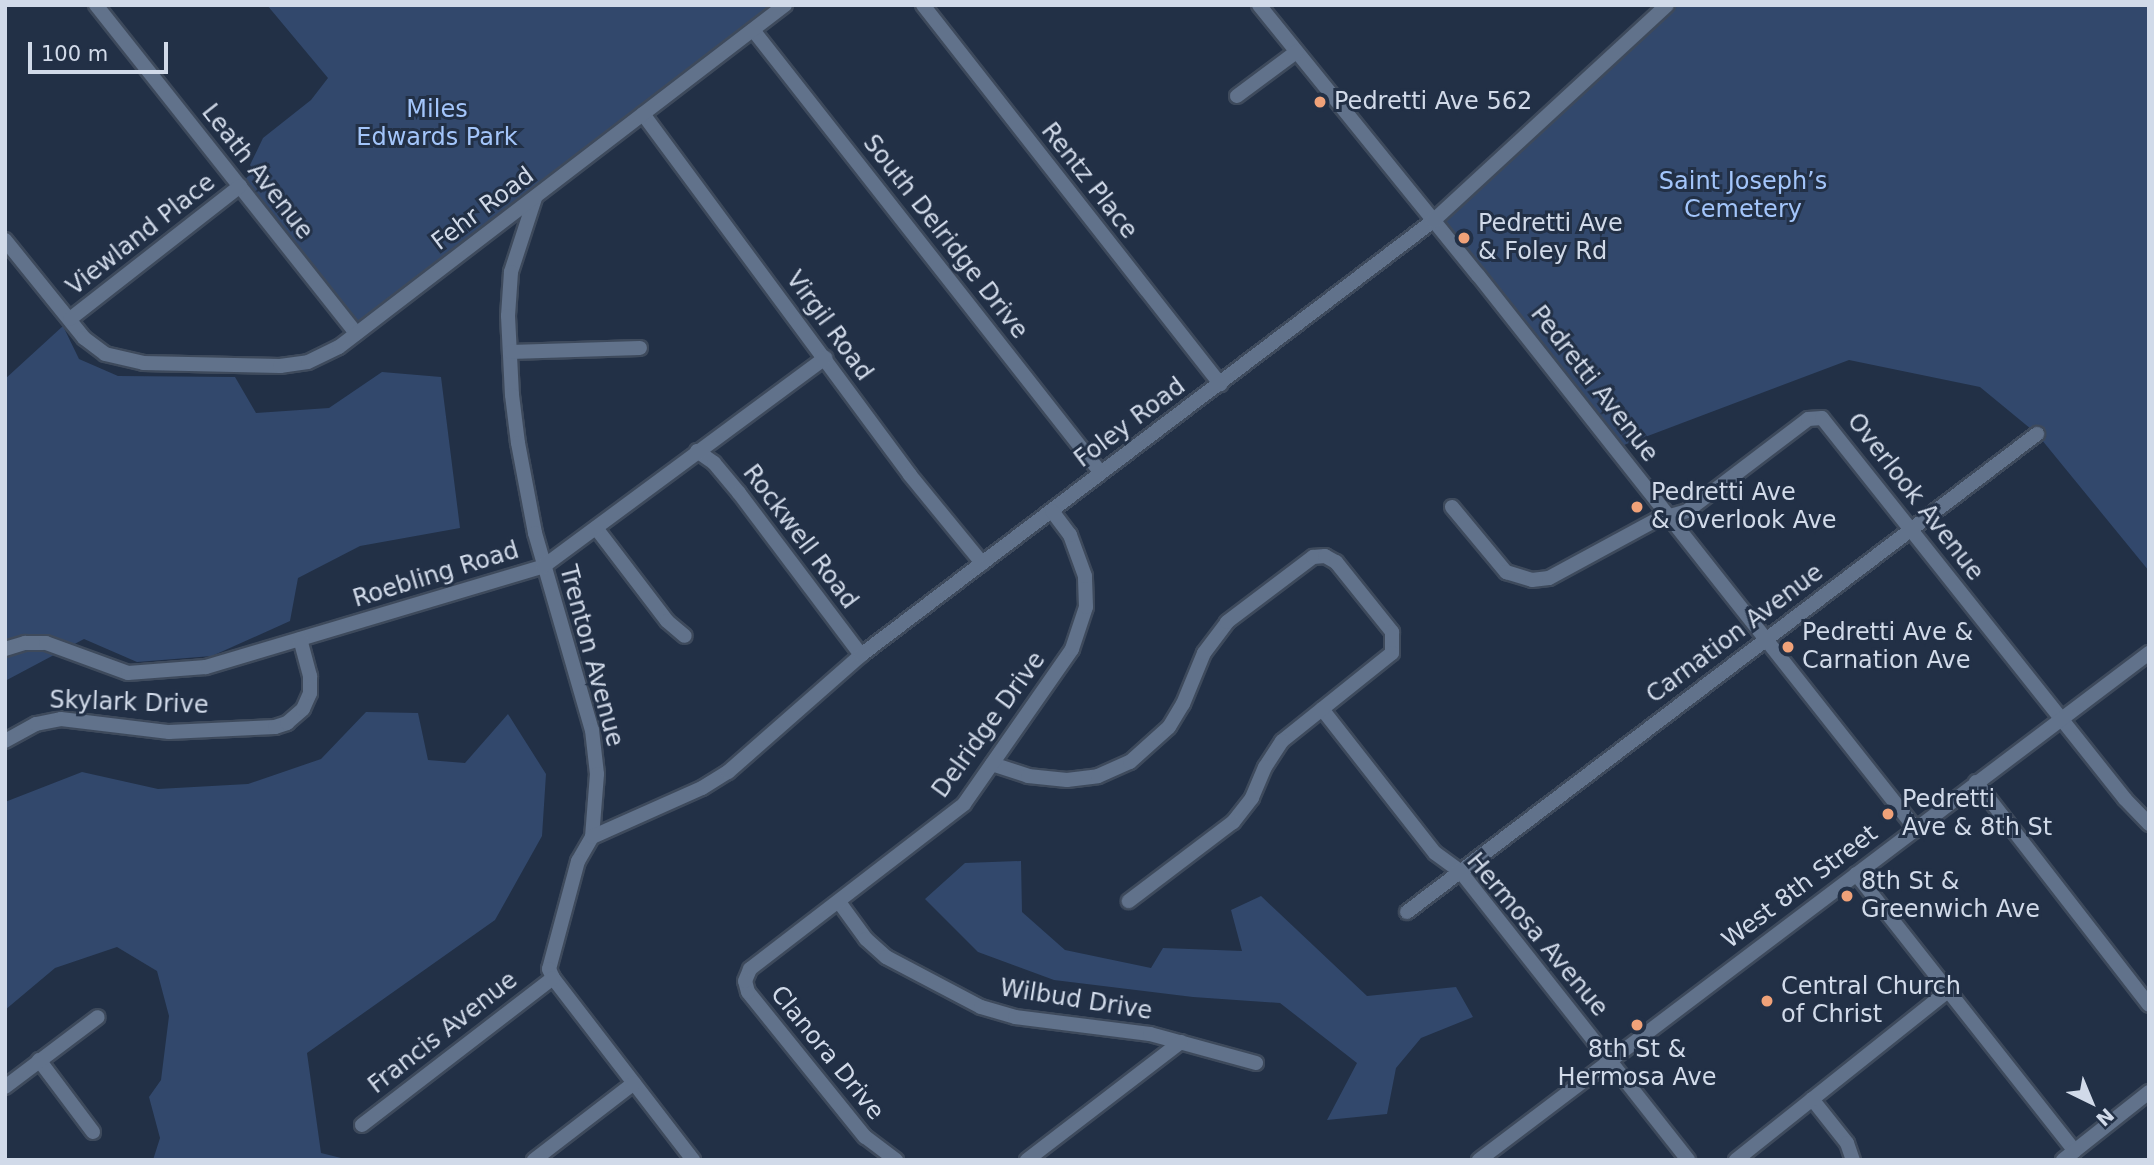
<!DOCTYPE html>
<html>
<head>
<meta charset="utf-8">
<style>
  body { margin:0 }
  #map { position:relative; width:2154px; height:1165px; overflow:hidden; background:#223046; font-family:"DejaVu Sans",sans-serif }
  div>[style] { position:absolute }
  .green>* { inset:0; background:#32486c }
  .roads { filter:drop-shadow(2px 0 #3e4a5c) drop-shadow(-2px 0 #3e4a5c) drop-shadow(0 2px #3e4a5c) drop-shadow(0 -2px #3e4a5c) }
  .minor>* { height:14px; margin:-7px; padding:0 7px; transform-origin:7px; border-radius:7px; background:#61728b }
  .dots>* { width:19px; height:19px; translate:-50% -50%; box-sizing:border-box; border:4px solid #223046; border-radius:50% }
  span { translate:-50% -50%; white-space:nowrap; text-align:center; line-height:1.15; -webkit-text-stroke:6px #223046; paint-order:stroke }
  .poi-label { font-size:24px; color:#d1dae9 }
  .left { translate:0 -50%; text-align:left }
  .park-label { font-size:24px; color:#a3c5fa }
  .street-label { font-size:24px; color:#d1dae9 }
  .frame { position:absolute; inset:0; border:7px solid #d1dae9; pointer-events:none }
  .north { position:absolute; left:2056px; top:1067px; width:70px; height:70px; -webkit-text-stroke:5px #223046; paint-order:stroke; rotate:137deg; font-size:19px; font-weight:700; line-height:28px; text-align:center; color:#d1dae9 }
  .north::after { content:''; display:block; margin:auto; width:24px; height:32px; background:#d1dae9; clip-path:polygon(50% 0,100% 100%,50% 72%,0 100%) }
  .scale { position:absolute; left:28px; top:42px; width:140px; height:32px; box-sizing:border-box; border:4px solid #d1dae9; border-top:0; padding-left:9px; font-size:21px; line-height:24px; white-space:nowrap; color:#d1dae9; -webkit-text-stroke:5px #223046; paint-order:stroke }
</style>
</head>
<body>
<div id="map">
  <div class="green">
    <div style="clip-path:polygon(267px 5px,785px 5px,356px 333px,240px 186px,253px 170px,250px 165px,263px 138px,311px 100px,328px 78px)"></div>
    <div style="clip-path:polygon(1667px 5px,2149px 5px,2149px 571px,2037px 434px,1980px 387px,1849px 360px,1616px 448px,1433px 221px)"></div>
    <div style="clip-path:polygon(63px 326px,79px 359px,118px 376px,235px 377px,256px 413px,329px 408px,382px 372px,441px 377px,460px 528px,360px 546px,298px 578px,290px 621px,212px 656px,137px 662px,84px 639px,5px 681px,5px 379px)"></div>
    <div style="clip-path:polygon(366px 712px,418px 713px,428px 760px,465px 763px,508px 714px,546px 774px,542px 836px,495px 920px,307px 1053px,321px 1153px,349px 1160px,153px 1160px,160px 1138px,149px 1097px,161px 1080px,169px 1016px,157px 971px,117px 947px,55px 968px,5px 1010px,5px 802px,82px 772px,158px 789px,248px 784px,321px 759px)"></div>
    <div style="clip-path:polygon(1021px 861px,1022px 912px,1065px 950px,1151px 968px,1163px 948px,1242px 951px,1231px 910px,1261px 896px,1367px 996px,1456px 987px,1473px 1017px,1421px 1038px,1396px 1068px,1387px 1114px,1327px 1120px,1357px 1063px,1280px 1003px,1193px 997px,1054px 980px,978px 952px,925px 899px,965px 863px)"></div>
  </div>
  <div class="roads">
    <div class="minor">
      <div style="left:96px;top:5px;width:419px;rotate:51.6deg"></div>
      <div style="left:923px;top:5px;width:482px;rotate:51.9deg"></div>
      <div style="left:1259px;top:5px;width:348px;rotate:51deg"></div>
      <div style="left:1478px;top:275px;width:705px;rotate:51.68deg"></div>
      <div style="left:753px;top:30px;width:563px;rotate:51.85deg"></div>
      <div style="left:1237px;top:96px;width:74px;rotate:-36.7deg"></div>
      <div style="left:643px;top:114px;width:449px;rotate:53.5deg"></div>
      <div style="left:910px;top:475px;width:114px;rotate:50.7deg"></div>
      <div style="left:535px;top:198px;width:78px;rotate:108deg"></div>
      <div style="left:511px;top:272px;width:44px;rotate:93.9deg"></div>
      <div style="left:508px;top:316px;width:79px;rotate:87.1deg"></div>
      <div style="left:512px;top:395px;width:48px;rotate:82.9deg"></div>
      <div style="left:518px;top:443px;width:92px;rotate:79.3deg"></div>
      <div style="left:535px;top:533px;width:205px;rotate:73.9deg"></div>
      <div style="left:592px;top:730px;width:44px;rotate:83.5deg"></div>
      <div style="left:597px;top:774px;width:63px;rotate:94.5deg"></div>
      <div style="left:592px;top:837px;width:28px;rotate:120deg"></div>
      <div style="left:578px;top:861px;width:112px;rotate:105deg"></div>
      <div style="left:549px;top:969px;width:10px;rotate:66deg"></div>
      <div style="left:553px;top:978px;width:230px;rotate:52.4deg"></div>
      <div style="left:5px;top:240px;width:126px;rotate:51.1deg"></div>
      <div style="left:84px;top:338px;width:26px;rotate:37deg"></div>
      <div style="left:105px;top:354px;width:39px;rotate:13deg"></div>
      <div style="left:143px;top:363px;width:137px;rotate:1.3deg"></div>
      <div style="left:280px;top:366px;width:28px;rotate:-8deg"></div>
      <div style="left:308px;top:362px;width:34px;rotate:-26deg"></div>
      <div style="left:339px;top:347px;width:562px;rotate:-37.48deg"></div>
      <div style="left:70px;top:319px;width:216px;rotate:-38deg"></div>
      <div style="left:510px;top:352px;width:130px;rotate:-1.8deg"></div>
      <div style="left:697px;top:451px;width:21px;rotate:35deg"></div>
      <div style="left:714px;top:463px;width:39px;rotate:50deg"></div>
      <div style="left:739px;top:493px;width:203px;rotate:53deg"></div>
      <div style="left:1452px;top:507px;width:85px;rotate:50.3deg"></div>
      <div style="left:1506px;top:572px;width:27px;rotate:17deg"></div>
      <div style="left:1532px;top:580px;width:17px;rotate:-7deg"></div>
      <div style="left:1549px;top:578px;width:122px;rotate:-28.5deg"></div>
      <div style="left:1656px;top:520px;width:32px;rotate:-16deg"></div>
      <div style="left:1687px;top:511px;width:152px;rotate:-37.2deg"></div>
      <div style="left:1808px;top:419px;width:14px;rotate:-4deg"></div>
      <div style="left:1822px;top:418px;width:487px;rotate:51.5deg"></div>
      <div style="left:2125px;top:799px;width:35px;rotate:46deg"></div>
      <div style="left:596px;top:528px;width:117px;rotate:52.6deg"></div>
      <div style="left:667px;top:621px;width:23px;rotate:40deg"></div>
      <div style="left:5px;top:649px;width:21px;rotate:-17deg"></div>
      <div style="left:25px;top:643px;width:21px"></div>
      <div style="left:46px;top:643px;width:87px;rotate:20.1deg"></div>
      <div style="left:128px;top:673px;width:78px;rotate:-4.4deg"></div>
      <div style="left:206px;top:667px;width:353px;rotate:-16.6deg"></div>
      <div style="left:544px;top:566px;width:350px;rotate:-36.5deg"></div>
      <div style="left:1322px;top:709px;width:183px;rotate:51.9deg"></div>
      <div style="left:1435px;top:853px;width:31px;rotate:36deg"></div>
      <div style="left:1460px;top:871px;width:368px;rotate:51.7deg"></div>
      <div style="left:5px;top:741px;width:35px;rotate:-29deg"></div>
      <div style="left:36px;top:724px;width:25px;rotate:-11deg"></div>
      <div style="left:61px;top:719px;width:109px;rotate:6.9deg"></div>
      <div style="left:169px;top:732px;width:106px;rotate:-2.7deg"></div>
      <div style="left:275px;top:727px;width:13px;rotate:-18deg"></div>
      <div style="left:287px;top:723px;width:21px;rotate:-41deg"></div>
      <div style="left:303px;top:709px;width:17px;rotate:-66deg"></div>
      <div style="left:310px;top:693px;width:17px;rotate:-90deg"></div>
      <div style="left:310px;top:676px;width:38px;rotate:-105deg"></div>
      <div style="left:992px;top:764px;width:38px;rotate:18deg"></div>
      <div style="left:1028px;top:776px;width:39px;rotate:6deg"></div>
      <div style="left:1067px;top:780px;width:31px;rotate:-7deg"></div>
      <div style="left:1098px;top:776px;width:35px;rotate:-24deg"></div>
      <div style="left:1130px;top:762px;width:52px;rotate:-41.9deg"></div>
      <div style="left:1169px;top:727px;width:27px;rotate:-59deg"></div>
      <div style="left:1183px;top:704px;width:55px;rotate:-67.6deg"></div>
      <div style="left:1204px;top:653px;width:39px;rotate:-53deg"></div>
      <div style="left:1227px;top:622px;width:108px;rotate:-37.1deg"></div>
      <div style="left:1313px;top:557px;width:12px;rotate:-5deg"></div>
      <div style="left:1325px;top:556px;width:13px;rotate:29deg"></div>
      <div style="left:1336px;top:562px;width:90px;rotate:51.3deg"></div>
      <div style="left:1392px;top:632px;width:21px;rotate:90deg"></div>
      <div style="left:1392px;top:653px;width:141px;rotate:141.3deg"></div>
      <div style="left:1282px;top:741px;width:31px;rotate:123deg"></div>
      <div style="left:1265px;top:767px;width:34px;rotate:113deg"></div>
      <div style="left:1252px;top:798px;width:31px;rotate:128deg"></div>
      <div style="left:1233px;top:822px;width:131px;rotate:142.8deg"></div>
      <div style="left:1976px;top:782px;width:282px;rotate:52.2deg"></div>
      <div style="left:592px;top:837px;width:120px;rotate:-24deg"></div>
      <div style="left:702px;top:788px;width:31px;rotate:-32deg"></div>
      <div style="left:728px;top:772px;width:177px;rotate:-41.3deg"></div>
      <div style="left:861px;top:655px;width:718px;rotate:-37.19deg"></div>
      <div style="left:1433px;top:221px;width:318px;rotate:-42.7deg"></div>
      <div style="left:1856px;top:874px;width:353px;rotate:51.7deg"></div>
      <div style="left:839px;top:902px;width:46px;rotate:53.9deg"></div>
      <div style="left:866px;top:939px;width:27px;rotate:42deg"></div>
      <div style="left:886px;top:957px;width:107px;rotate:27.8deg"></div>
      <div style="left:981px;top:1007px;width:35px;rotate:16deg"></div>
      <div style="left:1015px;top:1017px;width:136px;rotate:7.2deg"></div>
      <div style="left:1150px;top:1034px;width:110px;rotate:15.3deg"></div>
      <div style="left:1407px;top:912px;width:791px;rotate:-37.19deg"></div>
      <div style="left:39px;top:1060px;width:90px;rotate:53.1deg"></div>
      <div style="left:5px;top:1087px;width:116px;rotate:-37deg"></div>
      <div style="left:1812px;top:1099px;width:56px;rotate:51.5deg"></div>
      <div style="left:1847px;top:1143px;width:18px;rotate:71deg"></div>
      <div style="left:362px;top:1125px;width:241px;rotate:-37.6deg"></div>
      <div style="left:534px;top:1160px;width:126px;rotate:-37.6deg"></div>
      <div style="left:896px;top:1160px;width:39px;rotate:-143deg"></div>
      <div style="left:865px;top:1137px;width:186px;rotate:-128.9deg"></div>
      <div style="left:748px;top:992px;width:11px;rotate:-105deg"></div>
      <div style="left:745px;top:981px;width:13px;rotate:-67deg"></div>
      <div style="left:750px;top:969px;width:270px;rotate:-37.6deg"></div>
      <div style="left:964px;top:804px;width:189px;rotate:-55.1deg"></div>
      <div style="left:1072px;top:649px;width:44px;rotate:-71.6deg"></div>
      <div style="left:1086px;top:607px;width:31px;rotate:-92deg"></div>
      <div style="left:1085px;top:576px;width:44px;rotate:-110.1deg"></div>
      <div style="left:1070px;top:535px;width:30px;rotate:-127deg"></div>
      <div style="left:1027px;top:1160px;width:194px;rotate:-37.5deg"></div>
      <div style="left:1479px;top:1160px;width:840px;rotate:-37.12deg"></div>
      <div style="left:1736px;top:1160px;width:271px;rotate:-38.6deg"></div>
      <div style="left:2063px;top:1160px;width:110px;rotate:-38.3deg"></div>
    </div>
  </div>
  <div class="dots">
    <div style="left:1320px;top:102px;background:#f0a279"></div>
    <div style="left:1464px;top:238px;background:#f0a279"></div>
    <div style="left:1637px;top:507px;background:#f0a279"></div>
    <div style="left:1788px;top:647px;background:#f0a279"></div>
    <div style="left:1888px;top:814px;background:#f0a279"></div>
    <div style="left:1847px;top:896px;background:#f0a279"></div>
    <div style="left:1767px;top:1001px;background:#f0a279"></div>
    <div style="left:1637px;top:1025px;background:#f0a279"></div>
  </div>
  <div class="poi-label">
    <span class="left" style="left:1334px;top:102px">Pedretti Ave 562</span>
    <span class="left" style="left:1478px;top:238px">Pedretti Ave<br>&amp; Foley Rd</span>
    <span class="left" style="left:1651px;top:507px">Pedretti Ave<br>&amp; Overlook Ave</span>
    <span class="left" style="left:1802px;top:647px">Pedretti Ave &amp;<br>Carnation Ave</span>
    <span class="left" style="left:1902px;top:814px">Pedretti<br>Ave &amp; 8th St</span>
    <span class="left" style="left:1861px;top:896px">8th St &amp;<br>Greenwich Ave</span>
    <span class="left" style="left:1781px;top:1001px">Central Church<br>of Christ</span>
    <span style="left:1637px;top:1064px">8th St &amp;<br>Hermosa Ave</span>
  </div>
  <div class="park-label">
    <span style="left:437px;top:124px">Miles<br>Edwards Park</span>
    <span style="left:1743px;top:196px">Saint Joseph’s<br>Cemetery</span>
  </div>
  <div class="street-label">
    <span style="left:257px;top:172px;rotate:52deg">Leath Avenue</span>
    <span style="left:1089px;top:181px;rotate:52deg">Rentz Place</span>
    <span style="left:483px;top:209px;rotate:-37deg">Fehr Road</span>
    <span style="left:141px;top:235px;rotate:-38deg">Viewland Place</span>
    <span style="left:945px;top:237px;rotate:52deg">South Delridge Drive</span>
    <span style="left:829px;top:326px;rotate:54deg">Virgil Road</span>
    <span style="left:1594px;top:384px;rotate:52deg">Pedretti Avenue</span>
    <span style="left:1130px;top:423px;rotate:-37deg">Foley Road</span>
    <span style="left:1915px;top:497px;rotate:52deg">Overlook Avenue</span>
    <span style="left:800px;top:537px;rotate:53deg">Rockwell Road</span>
    <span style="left:436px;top:575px;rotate:-17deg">Roebling Road</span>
    <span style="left:1735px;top:634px;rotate:-37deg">Carnation Avenue</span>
    <span style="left:591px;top:656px;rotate:75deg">Trenton Avenue</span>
    <span style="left:129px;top:703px;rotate:2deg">Skylark Drive</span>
    <span style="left:989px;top:725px;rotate:-54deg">Delridge Drive</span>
    <span style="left:1800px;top:887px;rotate:-37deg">West 8th Street</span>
    <span style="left:1537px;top:935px;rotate:50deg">Hermosa Avenue</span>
    <span style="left:1076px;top:1000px;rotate:9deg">Wilbud Drive</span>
    <span style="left:443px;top:1033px;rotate:-38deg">Francis Avenue</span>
    <span style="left:827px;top:1053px;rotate:51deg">Clanora Drive</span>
  </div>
  <div class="frame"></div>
  <div class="north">N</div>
  <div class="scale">100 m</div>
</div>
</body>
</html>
